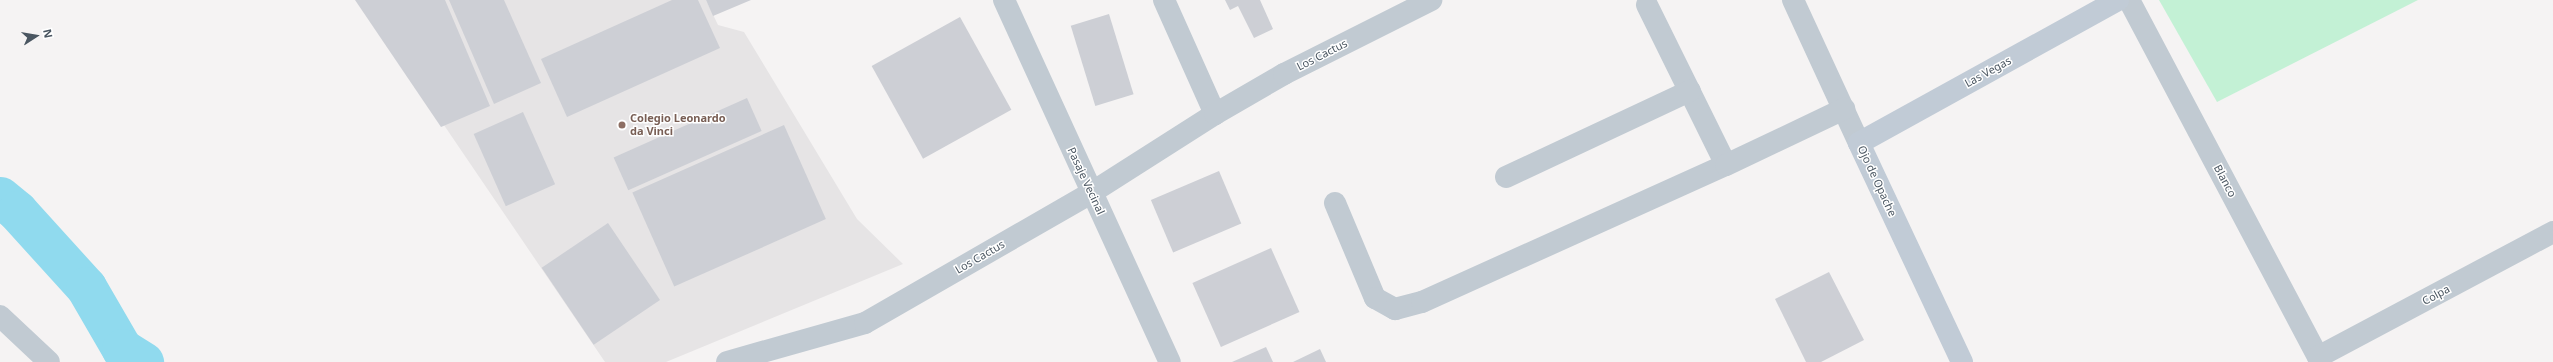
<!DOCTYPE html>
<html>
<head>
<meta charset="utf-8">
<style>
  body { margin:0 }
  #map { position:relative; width:2553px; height:362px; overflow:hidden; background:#f5f3f3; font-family:"Noto Sans",sans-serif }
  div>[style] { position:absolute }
  .education>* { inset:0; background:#e6e4e5 }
  .green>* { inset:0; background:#c3f1d5 }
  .canal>* { height:41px; margin:-20.5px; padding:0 20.5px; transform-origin:20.5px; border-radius:20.5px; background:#90daee }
  .building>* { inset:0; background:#cdcfd5; transform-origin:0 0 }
  .street>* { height:22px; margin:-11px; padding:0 11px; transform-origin:11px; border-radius:11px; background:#c1cad2 }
  .secondary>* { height:22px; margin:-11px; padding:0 11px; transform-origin:11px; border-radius:11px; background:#c1cbd6 }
  .dots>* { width:11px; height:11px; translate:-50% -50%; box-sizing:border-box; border:2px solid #fff; border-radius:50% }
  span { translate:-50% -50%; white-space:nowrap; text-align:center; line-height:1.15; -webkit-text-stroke:3px #fff; paint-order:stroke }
  .street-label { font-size:11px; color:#4a5661 }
  .education-label { font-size:11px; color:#785e54; font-weight:700 }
  .left { translate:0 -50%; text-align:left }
  .north { position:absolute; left:16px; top:16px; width:40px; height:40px; -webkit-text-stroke:3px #fff; paint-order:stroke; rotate:78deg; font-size:11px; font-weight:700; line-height:16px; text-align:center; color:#4a5661 }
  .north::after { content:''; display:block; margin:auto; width:14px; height:18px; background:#4a5661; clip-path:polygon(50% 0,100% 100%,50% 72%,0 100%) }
</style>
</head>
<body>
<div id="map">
  <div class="education">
    <div style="clip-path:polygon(359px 0,706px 0,718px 25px,744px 32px,857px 219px,903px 264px,666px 362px,605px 362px)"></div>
  </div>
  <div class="green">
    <div style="clip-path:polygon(2159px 0,2418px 0,2217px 102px)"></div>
  </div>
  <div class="canal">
    <div style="left:0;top:197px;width:22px;rotate:39deg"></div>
    <div style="left:17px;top:211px;width:103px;rotate:47.8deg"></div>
    <div style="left:86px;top:287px;width:72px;rotate:59.9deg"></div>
    <div style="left:122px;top:349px;width:25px;rotate:32deg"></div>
  </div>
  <div class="building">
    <div style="clip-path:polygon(355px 0,445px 0,490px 106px,441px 127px)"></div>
    <div style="clip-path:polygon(449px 0,504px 0,541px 83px,494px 104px)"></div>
    <div style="clip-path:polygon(672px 0,698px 0,720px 48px,567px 117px,541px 59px)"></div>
    <div style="clip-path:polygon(706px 0,751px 0,713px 16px)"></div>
    <div style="clip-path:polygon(1225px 0,1260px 0,1273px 29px,1254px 38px,1238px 6px,1230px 10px)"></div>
    <div style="left:1109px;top:14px;width:84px;height:40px;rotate:73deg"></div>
    <div style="left:960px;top:17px;width:106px;height:101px;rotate:61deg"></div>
    <div style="left:747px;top:98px;width:36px;height:146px;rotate:66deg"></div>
    <div style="left:523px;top:112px;width:79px;height:54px;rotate:66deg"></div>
    <div style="left:784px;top:125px;width:103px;height:166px;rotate:66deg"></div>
    <div style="left:1219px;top:171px;width:57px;height:74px;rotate:67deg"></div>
    <div style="left:608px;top:223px;width:93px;height:80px;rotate:56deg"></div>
    <div style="left:1271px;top:248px;width:70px;height:86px;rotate:66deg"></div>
    <div style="clip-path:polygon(1829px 272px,1864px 340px,1821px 362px,1806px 362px,1775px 299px)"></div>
    <div style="clip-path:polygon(1266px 347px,1273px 362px,1232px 362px)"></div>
    <div style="clip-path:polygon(1320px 349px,1326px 362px,1293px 362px)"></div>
  </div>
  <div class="street">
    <div style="left:1004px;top:0;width:398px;rotate:65.4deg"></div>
    <div style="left:1164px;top:0;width:125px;rotate:65.9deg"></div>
    <div style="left:1793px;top:0;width:157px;rotate:65.2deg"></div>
    <div style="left:2129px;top:0;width:410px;rotate:62.1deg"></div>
    <div style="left:1647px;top:5px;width:178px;rotate:63.7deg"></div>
    <div style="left:1506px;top:177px;width:203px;rotate:-25.1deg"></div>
    <div style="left:1335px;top:203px;width:103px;rotate:67.2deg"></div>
    <div style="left:1375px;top:298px;width:23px;rotate:29deg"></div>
    <div style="left:1395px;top:309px;width:28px;rotate:-15deg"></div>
    <div style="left:1422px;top:302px;width:333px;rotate:-24.3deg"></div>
    <div style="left:1726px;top:165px;width:131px;rotate:-25.4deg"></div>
    <div style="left:0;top:316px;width:67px;rotate:43.2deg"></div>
    <div style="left:2318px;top:357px;width:266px;rotate:-28deg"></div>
    <div style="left:727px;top:362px;width:143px;rotate:-15.8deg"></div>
    <div style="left:865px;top:323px;width:261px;rotate:-29.9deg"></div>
    <div style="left:1091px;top:193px;width:147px;rotate:-32.5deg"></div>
    <div style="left:1215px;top:114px;width:80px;rotate:-30.1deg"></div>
    <div style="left:1284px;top:74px;width:165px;rotate:-26.7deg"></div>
  </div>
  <div class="secondary">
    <div style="left:1962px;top:362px;width:242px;rotate:-115.2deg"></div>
    <div style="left:1859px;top:143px;width:296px;rotate:-28.9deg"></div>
  </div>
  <div class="dots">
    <div style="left:622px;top:125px;background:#8d6e63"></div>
  </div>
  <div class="street-label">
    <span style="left:1322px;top:55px;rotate:-27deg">Los Cactus</span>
    <span style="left:1988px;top:72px;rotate:-29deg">Las Vegas</span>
    <span style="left:1086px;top:181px;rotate:65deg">Pasaje Vecinal</span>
    <span style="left:1877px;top:181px;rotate:65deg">Ojo de Opache</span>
    <span style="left:2225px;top:181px;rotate:62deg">Blanco</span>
    <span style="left:980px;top:257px;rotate:-30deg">Los Cactus</span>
    <span style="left:2436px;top:295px;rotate:-28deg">Colpa</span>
  </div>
  <div class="education-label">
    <span class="left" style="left:630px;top:125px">Colegio Leonardo<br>da Vinci</span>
  </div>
  <div class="north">N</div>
</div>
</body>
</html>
